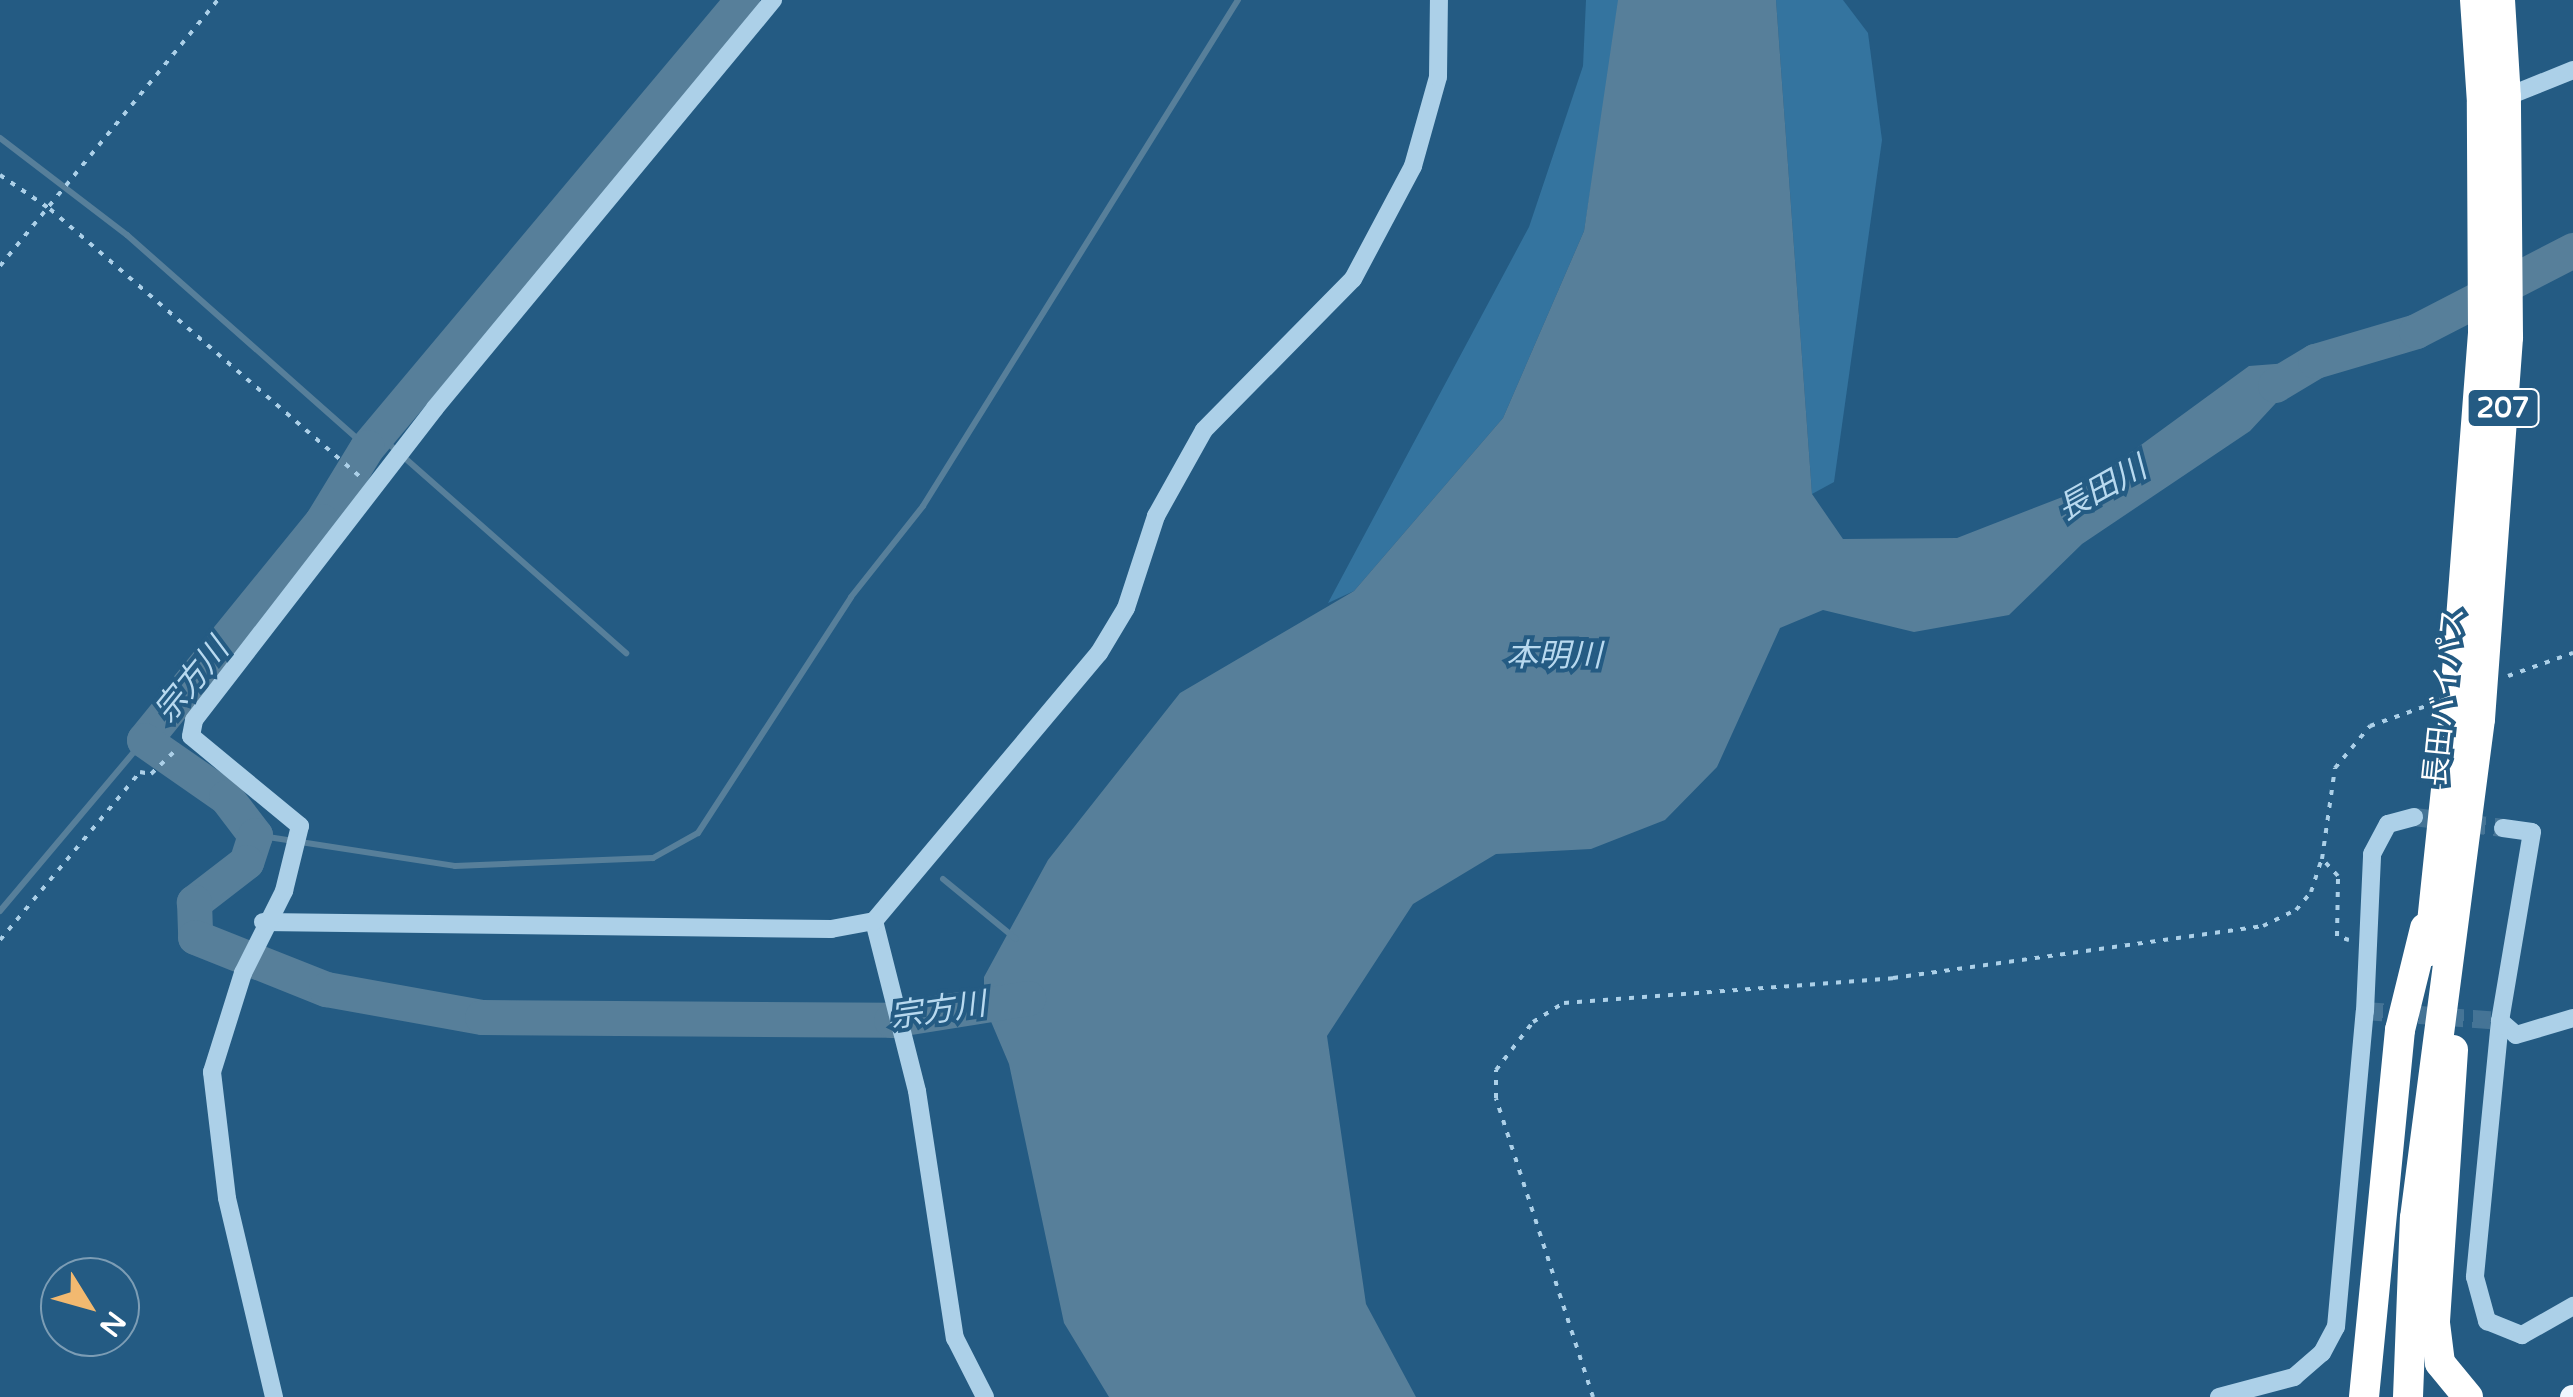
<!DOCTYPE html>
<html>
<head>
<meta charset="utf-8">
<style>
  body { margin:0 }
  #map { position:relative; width:2573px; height:1397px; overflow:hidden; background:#245b83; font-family:"Varela Round","Noto Sans JP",sans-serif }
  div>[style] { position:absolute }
  .green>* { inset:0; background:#34749f }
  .water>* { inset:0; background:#577f9a }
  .stream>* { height:6px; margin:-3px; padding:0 3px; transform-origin:3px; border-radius:3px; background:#577f9a }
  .river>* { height:35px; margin:-17.5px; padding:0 17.5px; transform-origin:17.5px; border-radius:17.5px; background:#577f9a }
  .minor-tunnel>* { height:18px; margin-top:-9px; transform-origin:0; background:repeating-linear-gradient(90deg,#457496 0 18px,transparent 0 27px) }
  .path>* { height:4px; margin-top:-2px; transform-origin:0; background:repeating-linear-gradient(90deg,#acd0e8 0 5px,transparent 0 13px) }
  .minor>* { height:18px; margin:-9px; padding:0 9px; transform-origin:9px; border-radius:9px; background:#acd0e8 }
  .major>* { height:25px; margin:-12.5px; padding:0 12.5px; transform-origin:12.5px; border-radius:12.5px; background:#eff7fe }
  .highway>* { height:30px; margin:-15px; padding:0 15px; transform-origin:15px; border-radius:15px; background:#fff }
  .highway-bridge>* { height:30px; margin:-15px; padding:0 15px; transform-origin:15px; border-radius:15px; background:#fff }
  span { translate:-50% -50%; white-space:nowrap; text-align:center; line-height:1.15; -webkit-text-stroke:8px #245b83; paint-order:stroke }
  .shield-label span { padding:2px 8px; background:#245b83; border:2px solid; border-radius:8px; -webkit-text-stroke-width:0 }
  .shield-label { font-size:28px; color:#fff; font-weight:700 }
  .street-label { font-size:30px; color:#fff }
  .water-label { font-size:32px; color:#b8d9ef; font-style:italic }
  .north { position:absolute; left:40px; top:1257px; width:100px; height:100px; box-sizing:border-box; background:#245b83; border:2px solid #7c9db5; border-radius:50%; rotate:127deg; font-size:28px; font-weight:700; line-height:40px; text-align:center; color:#fff }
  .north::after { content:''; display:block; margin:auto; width:35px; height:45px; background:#f2b970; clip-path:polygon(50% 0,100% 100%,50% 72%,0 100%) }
</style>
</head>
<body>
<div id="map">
  <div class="green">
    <div style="clip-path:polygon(1586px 0,1618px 0,1618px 20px,1584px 231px,1503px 418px,1354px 591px,1328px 603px,1529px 227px,1583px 66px)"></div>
    <div style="clip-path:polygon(1776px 0,1843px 0,1868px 33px,1882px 140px,1834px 482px,1812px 494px)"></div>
  </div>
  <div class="water">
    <div style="clip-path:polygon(1618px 0,1776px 0,1812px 494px,1843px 539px,1957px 538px,2078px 491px,2249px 366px,2315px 361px,2250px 431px,2082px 544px,2009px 615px,1914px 632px,1823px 610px,1780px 628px,1717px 767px,1665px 820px,1591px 849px,1496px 854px,1413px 904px,1327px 1036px,1366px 1304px,1416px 1397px,1109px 1397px,1064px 1323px,1009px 1064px,984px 1005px,984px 977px,1048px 860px,1180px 693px,1354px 591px,1503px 418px,1584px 231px)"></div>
  </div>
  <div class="stream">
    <div style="left:0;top:138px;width:160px;rotate:37.4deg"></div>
    <div style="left:127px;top:235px;width:320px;rotate:41.5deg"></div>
    <div style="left:381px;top:437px;width:327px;rotate:41.4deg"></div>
    <div style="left:255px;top:835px;width:202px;rotate:8.8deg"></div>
    <div style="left:455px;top:866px;width:198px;rotate:-2.3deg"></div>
    <div style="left:653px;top:858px;width:51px;rotate:-29.1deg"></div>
    <div style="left:698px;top:833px;width:281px;rotate:-57deg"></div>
    <div style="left:851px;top:597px;width:116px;rotate:-51.6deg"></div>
    <div style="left:923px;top:506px;width:596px;rotate:-58.1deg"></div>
    <div style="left:943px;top:879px;width:94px;rotate:39.4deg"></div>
    <div style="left:0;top:911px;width:224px;rotate:-49.9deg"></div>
  </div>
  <div class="river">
    <div style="left:742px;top:0;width:583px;rotate:129.99deg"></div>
    <div style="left:367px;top:447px;width:87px;rotate:121.3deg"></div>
    <div style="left:322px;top:521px;width:282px;rotate:129.1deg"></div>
    <div style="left:144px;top:740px;width:100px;rotate:34.8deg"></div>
    <div style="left:226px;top:797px;width:48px;rotate:52.7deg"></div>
    <div style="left:255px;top:835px;width:28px;rotate:108deg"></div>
    <div style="left:246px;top:862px;width:66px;rotate:142.4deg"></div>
    <div style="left:194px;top:902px;width:35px;rotate:88deg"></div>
    <div style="left:195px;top:937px;width:141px;rotate:21.7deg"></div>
    <div style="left:326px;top:989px;width:158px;rotate:10.2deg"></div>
    <div style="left:482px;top:1017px;width:409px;rotate:0.4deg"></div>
    <div style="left:891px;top:1020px;width:139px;rotate:-9.1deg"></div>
    <div style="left:2275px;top:385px;width:47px;rotate:-31deg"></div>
    <div style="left:2315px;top:361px;width:105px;rotate:-16.5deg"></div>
    <div style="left:2416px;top:331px;width:177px;rotate:-27.3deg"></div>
  </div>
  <div class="minor-tunnel">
    <div style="left:2414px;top:817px;width:90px;rotate:7deg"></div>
    <div style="left:2365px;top:1011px;width:135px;rotate:4.2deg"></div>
  </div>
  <div class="path">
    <div style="left:0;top:175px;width:60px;rotate:34.2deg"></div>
    <div style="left:50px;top:209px;width:410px;rotate:40.8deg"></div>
    <div style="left:0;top:266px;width:344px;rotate:-50.7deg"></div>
    <div style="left:2508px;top:676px;width:69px;rotate:-19.5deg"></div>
    <div style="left:0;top:940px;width:219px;rotate:-50.2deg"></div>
    <div style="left:140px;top:772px;width:11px;rotate:10deg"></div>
    <div style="left:151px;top:774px;width:36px;rotate:-44deg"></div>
    <div style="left:2349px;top:940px;width:13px;rotate:-162deg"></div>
    <div style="left:2337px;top:936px;width:60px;rotate:-89deg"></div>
    <div style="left:2338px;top:876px;width:23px;rotate:-133deg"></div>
    <div style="left:2322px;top:859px;width:92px;rotate:-81.9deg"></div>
    <div style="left:2335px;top:768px;width:55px;rotate:-50.2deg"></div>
    <div style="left:2370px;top:726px;width:63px;rotate:-19.6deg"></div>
    <div style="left:1593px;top:1397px;width:314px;rotate:-108deg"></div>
    <div style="left:1496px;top:1098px;width:28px;rotate:-90deg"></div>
    <div style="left:1496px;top:1070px;width:61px;rotate:-52.4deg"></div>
    <div style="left:1533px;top:1022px;width:36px;rotate:-32deg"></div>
    <div style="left:1564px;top:1003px;width:330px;rotate:-4.3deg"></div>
    <div style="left:1893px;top:978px;width:374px;rotate:-8deg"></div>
    <div style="left:2263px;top:926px;width:37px;rotate:-26deg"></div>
    <div style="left:2296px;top:910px;width:23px;rotate:-50deg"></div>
    <div style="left:2311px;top:892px;width:35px;rotate:-72deg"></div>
  </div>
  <div class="minor">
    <div style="left:2506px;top:97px;width:72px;rotate:-21.9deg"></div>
    <div style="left:2503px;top:828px;width:29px;rotate:8deg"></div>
    <div style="left:2532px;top:832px;width:192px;rotate:99.6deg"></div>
    <div style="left:2500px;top:1021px;width:257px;rotate:95.6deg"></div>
    <div style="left:2475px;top:1277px;width:46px;rotate:74.7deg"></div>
    <div style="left:2487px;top:1321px;width:38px;rotate:22deg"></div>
    <div style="left:2522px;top:1335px;width:59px;rotate:-29.6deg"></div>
    <div style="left:874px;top:921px;width:175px;rotate:75.8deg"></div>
    <div style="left:917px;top:1091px;width:250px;rotate:81.3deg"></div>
    <div style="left:955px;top:1338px;width:66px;rotate:63deg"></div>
    <div style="left:263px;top:922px;width:568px;rotate:0.71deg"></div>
    <div style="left:831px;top:929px;width:44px;rotate:-10.5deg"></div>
    <div style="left:874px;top:921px;width:350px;rotate:-50deg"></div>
    <div style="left:1099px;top:653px;width:52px;rotate:-59deg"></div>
    <div style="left:1126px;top:608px;width:97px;rotate:-71.9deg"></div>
    <div style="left:1156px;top:516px;width:98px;rotate:-60.8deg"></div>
    <div style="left:1204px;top:430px;width:212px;rotate:-45.4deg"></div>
    <div style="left:1353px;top:279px;width:128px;rotate:-62deg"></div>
    <div style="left:1413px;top:166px;width:92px;rotate:-74.3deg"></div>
    <div style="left:1438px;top:77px;width:77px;rotate:-89.3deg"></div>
    <div style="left:2500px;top:1021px;width:21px;rotate:41deg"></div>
    <div style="left:2516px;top:1035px;width:59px;rotate:-16.6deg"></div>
    <div style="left:274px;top:1397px;width:204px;rotate:-103.3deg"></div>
    <div style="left:227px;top:1198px;width:127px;rotate:-96.8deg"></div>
    <div style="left:212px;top:1072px;width:104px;rotate:-72.6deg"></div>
    <div style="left:243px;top:973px;width:92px;rotate:-63.4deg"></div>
    <div style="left:284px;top:891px;width:67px;rotate:-76.2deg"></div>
    <div style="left:300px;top:826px;width:141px;rotate:-140.5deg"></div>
    <div style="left:191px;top:736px;width:16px;rotate:-79deg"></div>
    <div style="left:194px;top:720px;width:394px;rotate:-52.3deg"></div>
    <div style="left:435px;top:408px;width:530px;rotate:-50.36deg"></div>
    <div style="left:2219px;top:1397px;width:78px;rotate:-14.9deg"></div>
    <div style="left:2294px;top:1377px;width:37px;rotate:-41deg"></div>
    <div style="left:2322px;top:1353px;width:30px;rotate:-62deg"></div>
    <div style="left:2336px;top:1327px;width:317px;rotate:-84.8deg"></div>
    <div style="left:2365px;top:1011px;width:157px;rotate:-87.4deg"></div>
    <div style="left:2372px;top:854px;width:34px;rotate:-62deg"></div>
    <div style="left:2388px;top:824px;width:27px;rotate:-15deg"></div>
  </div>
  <div class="major">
    <div style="left:2572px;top:1397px;width:1px"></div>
  </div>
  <div class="highway">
    <div style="left:2475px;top:0;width:103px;rotate:86.1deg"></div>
    <div style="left:2500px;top:0;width:97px;rotate:86.5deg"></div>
    <div style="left:2429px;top:951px;width:229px;rotate:-84deg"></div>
    <div style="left:2453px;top:1050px;width:274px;rotate:93.8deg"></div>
    <div style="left:2435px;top:1323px;width:40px;rotate:82.9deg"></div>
    <div style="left:2440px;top:1363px;width:44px;rotate:50.5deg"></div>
    <div style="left:2364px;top:1397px;width:369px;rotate:-84.4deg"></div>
    <div style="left:2400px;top:1030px;width:105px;rotate:-76.2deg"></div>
    <div style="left:2408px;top:1397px;width:179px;rotate:-87.8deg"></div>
    <div style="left:2415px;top:1218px;width:503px;rotate:-82.58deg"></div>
  </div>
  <div class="highway-bridge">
    <div style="left:2480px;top:719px;width:383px;rotate:-85.8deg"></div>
    <div style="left:2508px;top:337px;width:240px;rotate:-90.5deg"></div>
    <div style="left:2453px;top:723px;width:392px;rotate:-85.6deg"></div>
    <div style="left:2483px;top:332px;width:229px;rotate:-90.3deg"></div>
  </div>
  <div class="shield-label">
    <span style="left:2503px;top:408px">207</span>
  </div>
  <div class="street-label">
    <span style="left:2445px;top:697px;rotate:-84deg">長田バイパス</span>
  </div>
  <div class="water-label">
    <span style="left:2102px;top:489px;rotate:-29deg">長田川</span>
    <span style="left:1554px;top:656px">本明川</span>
    <span style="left:192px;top:681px;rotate:-51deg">宗方川</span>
    <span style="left:938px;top:1011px;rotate:-8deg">宗方川</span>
  </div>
  <div class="north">N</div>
</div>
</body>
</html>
